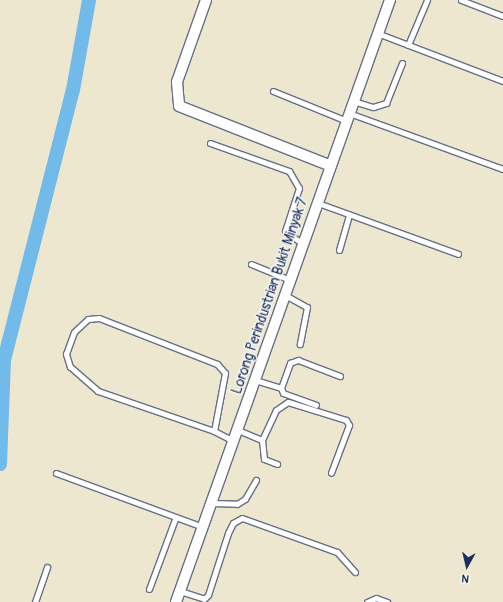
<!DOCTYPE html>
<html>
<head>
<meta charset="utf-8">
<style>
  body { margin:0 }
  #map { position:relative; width:503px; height:602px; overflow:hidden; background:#eee7cf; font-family:Pangolin,sans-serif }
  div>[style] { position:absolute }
  .river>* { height:14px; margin:-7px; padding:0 7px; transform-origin:7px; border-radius:7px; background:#72baea }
  .roads { filter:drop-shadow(1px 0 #656f86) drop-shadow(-1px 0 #656f86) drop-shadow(0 1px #656f86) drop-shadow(0 -1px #656f86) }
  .lane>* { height:5px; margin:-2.5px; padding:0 2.5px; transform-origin:2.5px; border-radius:2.5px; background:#fff }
  .street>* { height:10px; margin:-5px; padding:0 5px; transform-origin:5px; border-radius:5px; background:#fff }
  span { translate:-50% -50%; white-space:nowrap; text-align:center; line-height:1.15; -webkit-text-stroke:3px #f6f6f2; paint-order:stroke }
  .street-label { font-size:14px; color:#1b2f5e }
  .north { position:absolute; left:447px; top:546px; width:40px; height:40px; -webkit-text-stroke:3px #f6f6f2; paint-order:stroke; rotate:188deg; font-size:11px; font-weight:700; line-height:16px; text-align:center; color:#1b2f5e }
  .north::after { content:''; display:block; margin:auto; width:14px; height:18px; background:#1b2f5e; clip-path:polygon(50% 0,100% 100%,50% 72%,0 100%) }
</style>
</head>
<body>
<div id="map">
  <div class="river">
    <div style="left:0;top:464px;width:104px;rotate:-87.8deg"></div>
    <div style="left:4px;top:360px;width:279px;rotate:-75.7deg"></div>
    <div style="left:73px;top:90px;width:91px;rotate:-79.9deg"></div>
  </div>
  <div class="roads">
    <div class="lane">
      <div style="left:461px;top:0;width:45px;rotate:20.9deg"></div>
      <div style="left:377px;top:33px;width:135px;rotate:20.9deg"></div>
      <div style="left:408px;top:45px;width:49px;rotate:-67.1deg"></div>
      <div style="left:273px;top:91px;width:80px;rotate:22.1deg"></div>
      <div style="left:353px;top:101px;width:21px;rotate:17deg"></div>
      <div style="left:373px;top:107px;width:14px;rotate:-17deg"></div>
      <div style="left:386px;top:103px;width:43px;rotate:-68.2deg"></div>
      <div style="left:349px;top:113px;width:164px;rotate:20deg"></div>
      <div style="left:210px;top:143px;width:84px;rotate:19.5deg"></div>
      <div style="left:289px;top:171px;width:20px;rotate:60deg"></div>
      <div style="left:299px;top:188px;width:45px;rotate:108deg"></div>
      <div style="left:285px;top:231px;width:22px;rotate:36deg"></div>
      <div style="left:318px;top:203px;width:149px;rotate:20deg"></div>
      <div style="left:339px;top:250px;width:37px;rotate:-74deg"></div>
      <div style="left:251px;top:264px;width:42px;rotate:22.3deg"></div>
      <div style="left:285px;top:295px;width:25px;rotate:29deg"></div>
      <div style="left:307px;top:307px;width:38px;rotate:101deg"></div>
      <div style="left:99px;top:318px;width:127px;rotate:21.3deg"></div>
      <div style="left:217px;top:364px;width:12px;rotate:48deg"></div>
      <div style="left:225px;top:373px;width:59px;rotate:100.7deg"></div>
      <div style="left:214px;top:431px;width:123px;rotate:-161deg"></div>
      <div style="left:98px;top:391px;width:37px;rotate:-139deg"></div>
      <div style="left:70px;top:367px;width:14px;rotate:-107deg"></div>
      <div style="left:66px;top:354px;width:23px;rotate:-70deg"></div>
      <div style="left:74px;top:332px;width:19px;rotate:-43deg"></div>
      <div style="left:88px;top:319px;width:11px;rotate:-5deg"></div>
      <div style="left:255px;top:380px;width:27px;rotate:17deg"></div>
      <div style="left:281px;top:388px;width:27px;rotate:-70deg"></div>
      <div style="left:290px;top:363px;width:9px;rotate:-21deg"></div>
      <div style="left:298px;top:360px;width:45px;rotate:20.9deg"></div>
      <div style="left:281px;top:388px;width:5px;rotate:68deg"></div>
      <div style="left:283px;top:393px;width:35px;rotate:20deg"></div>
      <div style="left:238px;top:430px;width:26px;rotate:23deg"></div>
      <div style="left:262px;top:440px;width:19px;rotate:84deg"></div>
      <div style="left:264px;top:459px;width:14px;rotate:21deg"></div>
      <div style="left:214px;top:431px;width:22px;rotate:27deg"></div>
      <div style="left:262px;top:440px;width:33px;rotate:-65deg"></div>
      <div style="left:276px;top:410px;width:14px;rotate:-34deg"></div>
      <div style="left:288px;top:402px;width:61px;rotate:17.2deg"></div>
      <div style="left:346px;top:420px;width:6px;rotate:59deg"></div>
      <div style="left:349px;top:425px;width:51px;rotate:110.6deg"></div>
      <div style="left:56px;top:473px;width:157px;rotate:20.2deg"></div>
      <div style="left:212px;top:503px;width:25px;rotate:2deg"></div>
      <div style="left:237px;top:504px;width:9px;rotate:-32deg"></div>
      <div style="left:245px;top:499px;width:22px;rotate:-60deg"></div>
      <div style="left:149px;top:589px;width:75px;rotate:-69.6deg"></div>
      <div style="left:180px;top:591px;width:25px;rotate:18deg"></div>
      <div style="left:204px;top:599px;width:6px;rotate:-45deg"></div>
      <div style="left:208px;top:595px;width:65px;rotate:-72.1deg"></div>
      <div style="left:228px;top:533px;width:11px;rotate:-63deg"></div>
      <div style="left:233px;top:523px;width:10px;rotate:-29deg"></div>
      <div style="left:242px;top:518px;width:101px;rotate:19.7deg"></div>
      <div style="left:337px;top:552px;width:27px;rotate:48deg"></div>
      <div style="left:35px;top:602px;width:37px;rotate:-71deg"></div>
      <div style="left:367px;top:602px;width:10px;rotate:-24deg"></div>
      <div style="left:376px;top:598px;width:12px;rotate:20deg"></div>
    </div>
    <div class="street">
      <div style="left:206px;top:0;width:87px;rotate:109.5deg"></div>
      <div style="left:177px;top:82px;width:24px;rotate:85deg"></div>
      <div style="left:179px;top:106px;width:163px;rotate:21.5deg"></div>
      <div style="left:176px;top:602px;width:639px;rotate:-70.43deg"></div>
    </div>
  </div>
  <div class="street-label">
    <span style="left:270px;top:296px;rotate:-71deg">Lorong Perindustrian Bukit Minyak 7</span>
  </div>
  <div class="north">N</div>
</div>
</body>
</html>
